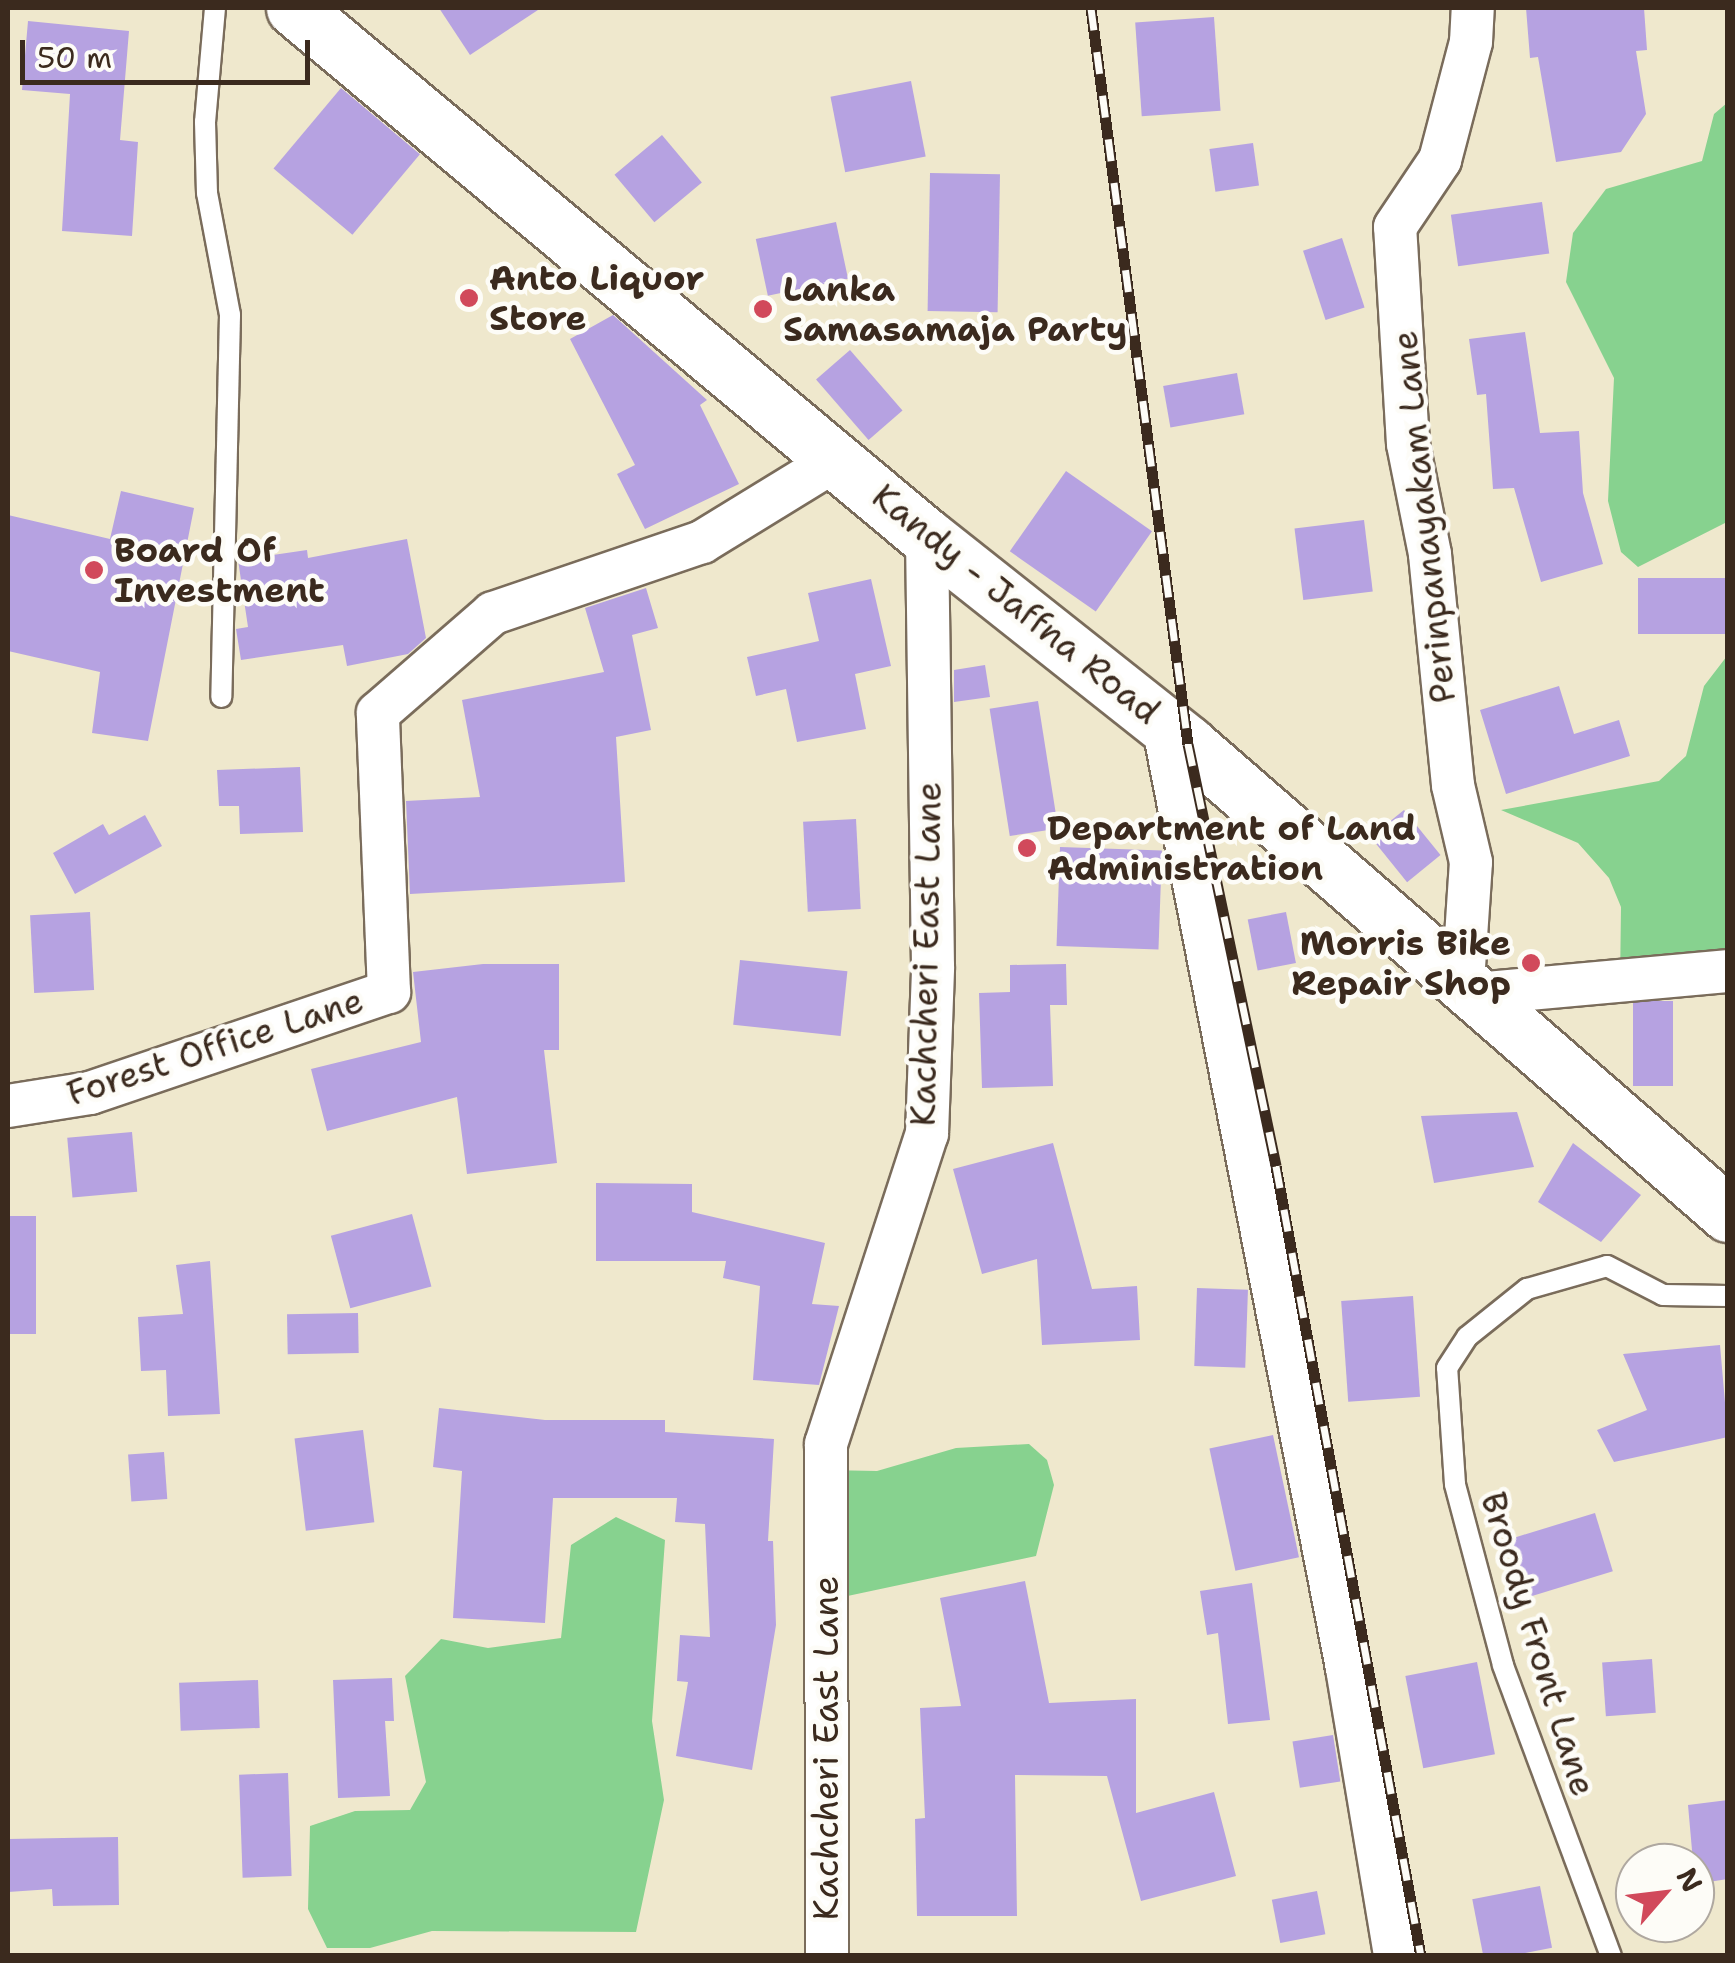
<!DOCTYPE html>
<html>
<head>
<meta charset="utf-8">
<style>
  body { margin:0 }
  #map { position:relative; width:1735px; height:1963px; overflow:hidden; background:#efe8cd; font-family:"Shantell Sans",sans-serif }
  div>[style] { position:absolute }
  .green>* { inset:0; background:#87d28f }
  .building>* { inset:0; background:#b6a2e1; transform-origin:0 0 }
  .roads { filter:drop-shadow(2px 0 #7a6c5b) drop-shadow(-2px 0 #7a6c5b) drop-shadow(0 2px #7a6c5b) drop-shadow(0 -2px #7a6c5b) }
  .lane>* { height:20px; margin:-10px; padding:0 10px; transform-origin:10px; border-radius:10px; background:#fff }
  .street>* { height:42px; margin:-21px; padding:0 21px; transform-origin:21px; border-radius:21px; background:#fff }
  .highway>* { height:55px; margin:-27.5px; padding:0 27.5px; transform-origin:27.5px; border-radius:27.5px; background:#fff }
  .rail>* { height:11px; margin-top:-5.5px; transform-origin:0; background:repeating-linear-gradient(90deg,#fdfcf7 0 22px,#3b2a1e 0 44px); box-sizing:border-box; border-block:2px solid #3b2a1e }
  .dots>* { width:28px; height:28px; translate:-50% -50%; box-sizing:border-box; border:5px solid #fdfcf7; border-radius:50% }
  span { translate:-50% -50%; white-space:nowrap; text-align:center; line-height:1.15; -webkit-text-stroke:9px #fdfcf7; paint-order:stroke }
  .poi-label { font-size:35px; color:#3b2a1e; font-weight:700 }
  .left { translate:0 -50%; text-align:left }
  .right { translate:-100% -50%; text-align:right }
  .street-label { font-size:35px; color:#3b2a1e }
  .frame { position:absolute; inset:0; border:10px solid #3b2a1e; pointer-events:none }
  .north { position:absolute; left:1615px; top:1843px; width:100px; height:100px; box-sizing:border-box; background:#fdfcf7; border:2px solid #afa8a0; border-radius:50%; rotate:62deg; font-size:28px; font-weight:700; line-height:40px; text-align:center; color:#3b2a1e }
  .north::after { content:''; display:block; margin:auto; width:35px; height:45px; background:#d1495b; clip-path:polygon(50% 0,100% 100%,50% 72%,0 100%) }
  .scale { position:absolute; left:20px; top:40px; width:290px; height:45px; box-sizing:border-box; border:5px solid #3b2a1e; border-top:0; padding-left:12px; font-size:30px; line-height:35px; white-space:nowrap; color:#3b2a1e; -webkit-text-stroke:8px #fdfcf7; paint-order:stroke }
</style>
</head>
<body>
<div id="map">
  <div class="green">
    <div style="clip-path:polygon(1727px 103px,1727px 522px,1638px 567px,1621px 552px,1608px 501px,1614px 378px,1566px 282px,1573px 233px,1606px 189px,1702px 161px,1714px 114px)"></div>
    <div style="clip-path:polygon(1727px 656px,1727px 971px,1620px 985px,1621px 907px,1609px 878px,1578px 843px,1501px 810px,1659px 781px,1686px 756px,1704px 686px)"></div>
    <div style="clip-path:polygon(1029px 1444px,1047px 1460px,1054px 1485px,1036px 1556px,824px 1601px,825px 1470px,877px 1471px,956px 1448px)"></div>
    <div style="clip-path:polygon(616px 1517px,665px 1540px,652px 1721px,664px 1800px,636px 1932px,432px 1931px,370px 1948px,327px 1948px,308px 1909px,310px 1826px,355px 1811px,410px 1810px,426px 1782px,405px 1676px,441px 1639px,488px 1648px,561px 1638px,571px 1545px)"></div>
  </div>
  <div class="building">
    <div style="clip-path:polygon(439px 8px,541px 8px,470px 55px)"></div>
    <div style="clip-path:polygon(1526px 8px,1644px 8px,1647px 50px,1636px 51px,1646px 114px,1621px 152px,1556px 162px,1538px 57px,1530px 58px)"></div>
    <div style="left:1214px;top:17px;width:94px;height:79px;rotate:86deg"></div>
    <div style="clip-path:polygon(28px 21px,129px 31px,120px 140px,138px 142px,132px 236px,62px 231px,70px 94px,22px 90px)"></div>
    <div style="left:911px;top:81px;width:77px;height:82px;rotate:79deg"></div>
    <div style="left:341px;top:88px;width:103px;height:105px;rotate:40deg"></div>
    <div style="left:662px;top:135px;width:62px;height:62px;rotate:50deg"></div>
    <div style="left:1253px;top:143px;width:43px;height:44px;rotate:82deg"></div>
    <div style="left:930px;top:173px;width:70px;height:138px;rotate:1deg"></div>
    <div style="left:1542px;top:202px;width:52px;height:92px;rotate:82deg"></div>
    <div style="left:836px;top:222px;width:58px;height:82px;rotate:78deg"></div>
    <div style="left:1342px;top:238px;width:73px;height:41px;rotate:72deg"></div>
    <div style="clip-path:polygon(613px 315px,707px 400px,700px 405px,739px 484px,645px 529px,617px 474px,635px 465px,570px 339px)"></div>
    <div style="clip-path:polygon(1525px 332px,1540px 433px,1579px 431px,1583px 493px,1603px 564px,1541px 582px,1514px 488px,1493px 489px,1486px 394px,1477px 395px,1469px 339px)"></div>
    <div style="left:850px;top:350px;width:80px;height:45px;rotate:49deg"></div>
    <div style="left:1237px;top:373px;width:42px;height:75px;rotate:80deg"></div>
    <div style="left:1066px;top:471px;width:105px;height:98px;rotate:35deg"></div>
    <div style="clip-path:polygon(121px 491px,194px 508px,148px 741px,92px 733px,100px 672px,8px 651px,8px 515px,110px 539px)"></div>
    <div style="left:1364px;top:520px;width:72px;height:70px;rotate:83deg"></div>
    <div style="clip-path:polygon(407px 539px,426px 638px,408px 654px,347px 666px,343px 645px,241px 660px,236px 629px,248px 627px,238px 560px,307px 550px,308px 558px)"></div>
    <div style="left:1728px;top:578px;width:56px;height:90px;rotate:90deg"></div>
    <div style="clip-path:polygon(871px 579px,891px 666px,855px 674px,866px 729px,797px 742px,786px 689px,756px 696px,747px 657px,819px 641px,808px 593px)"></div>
    <div style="clip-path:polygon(646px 588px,658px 628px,632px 635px,651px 730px,616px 737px,625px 882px,410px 894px,406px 801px,480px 797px,462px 700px,604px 672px,585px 608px)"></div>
    <div style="clip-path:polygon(985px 665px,990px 697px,954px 702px,954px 670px)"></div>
    <div style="clip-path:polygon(1559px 686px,1574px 734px,1619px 720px,1630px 756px,1506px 794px,1480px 710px)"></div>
    <div style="left:1038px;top:701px;width:129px;height:49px;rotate:81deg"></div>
    <div style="clip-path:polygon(300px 767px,303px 832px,240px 834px,239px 806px,219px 806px,217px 770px)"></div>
    <div style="left:1404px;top:810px;width:58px;height:43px;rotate:51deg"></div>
    <div style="clip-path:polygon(145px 815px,162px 846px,75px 894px,53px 853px,103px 824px,109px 835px)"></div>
    <div style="left:856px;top:819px;width:90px;height:53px;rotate:87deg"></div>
    <div style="left:1060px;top:847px;width:102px;height:99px;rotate:2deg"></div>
    <div style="left:90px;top:912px;width:78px;height:60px;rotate:87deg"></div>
    <div style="left:1286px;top:912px;width:52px;height:39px;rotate:79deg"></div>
    <div style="left:740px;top:960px;width:108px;height:65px;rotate:6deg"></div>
    <div style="clip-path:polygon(483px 964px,559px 964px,559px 1050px,544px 1050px,557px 1163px,467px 1174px,457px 1097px,327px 1131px,311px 1069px,421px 1042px,413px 972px)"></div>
    <div style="clip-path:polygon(1066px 964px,1067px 1005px,1050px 1005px,1053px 1086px,982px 1088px,979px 993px,1010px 992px,1010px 965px)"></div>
    <div style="left:1673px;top:1001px;width:85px;height:40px;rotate:90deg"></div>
    <div style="clip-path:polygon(1517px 1112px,1534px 1167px,1434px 1183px,1421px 1116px)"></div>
    <div style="left:132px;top:1132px;width:60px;height:65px;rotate:85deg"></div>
    <div style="clip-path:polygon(1053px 1143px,1092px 1289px,1137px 1286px,1140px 1340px,1042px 1345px,1037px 1259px,982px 1274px,953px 1169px)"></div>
    <div style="clip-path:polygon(1573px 1143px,1641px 1195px,1601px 1242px,1538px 1202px)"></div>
    <div style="clip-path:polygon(596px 1183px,692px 1184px,692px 1212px,825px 1243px,812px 1304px,839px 1306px,819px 1385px,753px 1380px,760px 1286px,723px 1278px,726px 1261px,596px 1261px)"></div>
    <div style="left:412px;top:1214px;width:75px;height:84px;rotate:75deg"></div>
    <div style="left:8px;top:1216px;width:28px;height:118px"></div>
    <div style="clip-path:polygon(210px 1261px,220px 1414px,168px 1416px,166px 1370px,141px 1371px,138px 1317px,183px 1314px,176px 1265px)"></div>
    <div style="left:1197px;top:1288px;width:51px;height:78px;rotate:2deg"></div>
    <div style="left:1413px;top:1296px;width:101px;height:72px;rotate:86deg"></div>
    <div style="left:358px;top:1313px;width:40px;height:71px;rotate:89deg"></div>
    <div style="clip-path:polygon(1720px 1345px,1728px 1437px,1614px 1462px,1597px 1430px,1647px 1410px,1623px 1354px)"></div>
    <div style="clip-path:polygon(439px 1408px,545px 1420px,665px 1420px,665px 1432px,774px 1439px,768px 1541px,773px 1541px,776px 1625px,752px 1770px,676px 1756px,688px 1682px,677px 1681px,680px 1635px,710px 1637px,705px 1524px,675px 1522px,677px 1498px,553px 1498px,545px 1623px,453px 1618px,462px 1471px,433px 1467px)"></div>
    <div style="left:363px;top:1430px;width:93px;height:69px;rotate:83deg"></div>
    <div style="left:1273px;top:1435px;width:125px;height:65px;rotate:78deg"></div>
    <div style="left:164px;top:1452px;width:47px;height:36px;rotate:86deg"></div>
    <div style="left:1595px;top:1513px;width:61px;height:87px;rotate:73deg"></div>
    <div style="clip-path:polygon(1025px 1581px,1049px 1703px,1136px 1699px,1136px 1813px,1214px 1792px,1236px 1876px,1141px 1901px,1107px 1776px,1015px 1775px,1017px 1916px,917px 1916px,915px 1819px,925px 1818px,920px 1708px,961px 1706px,940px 1598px)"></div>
    <div style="clip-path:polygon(1252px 1583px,1270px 1720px,1228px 1724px,1218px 1633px,1207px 1635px,1200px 1591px)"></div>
    <div style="left:1652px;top:1659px;width:54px;height:50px;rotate:86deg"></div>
    <div style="left:1477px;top:1662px;width:94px;height:73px;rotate:79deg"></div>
    <div style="clip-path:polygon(392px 1678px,394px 1721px,385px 1721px,390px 1796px,338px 1798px,333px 1680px)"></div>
    <div style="left:258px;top:1680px;width:48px;height:79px;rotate:88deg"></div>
    <div style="left:1333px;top:1735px;width:47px;height:41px;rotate:81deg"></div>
    <div style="left:288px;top:1773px;width:103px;height:49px;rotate:88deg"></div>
    <div style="clip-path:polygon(1728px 1800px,1728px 1879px,1695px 1884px,1688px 1805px)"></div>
    <div style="clip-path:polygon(118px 1837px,119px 1905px,53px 1906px,52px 1889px,8px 1892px,8px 1839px)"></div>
    <div style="left:1540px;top:1886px;width:63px;height:69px;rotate:79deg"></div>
    <div style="left:1317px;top:1891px;width:44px;height:46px;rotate:79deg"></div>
  </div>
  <div class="roads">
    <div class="lane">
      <div style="left:215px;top:8px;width:114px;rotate:95deg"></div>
      <div style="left:205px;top:122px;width:71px;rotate:88.4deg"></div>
      <div style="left:207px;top:193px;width:124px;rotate:79.3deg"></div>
      <div style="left:230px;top:315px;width:382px;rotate:91.3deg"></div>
      <div style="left:1611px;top:1956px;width:310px;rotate:-110.4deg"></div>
      <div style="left:1503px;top:1665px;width:187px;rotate:-104.9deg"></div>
      <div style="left:1455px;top:1484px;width:116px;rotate:-93.9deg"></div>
      <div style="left:1447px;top:1368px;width:37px;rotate:-57deg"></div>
      <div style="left:1467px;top:1337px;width:77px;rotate:-38.7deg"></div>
      <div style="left:1527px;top:1289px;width:83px;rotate:-16deg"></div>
      <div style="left:1607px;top:1266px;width:63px;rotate:27.4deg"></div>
      <div style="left:1663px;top:1295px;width:65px;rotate:0.9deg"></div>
    </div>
    <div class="street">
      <div style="left:1163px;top:724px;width:962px;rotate:78.97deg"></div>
      <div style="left:1347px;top:1668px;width:292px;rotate:80.5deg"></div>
      <div style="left:1463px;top:982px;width:120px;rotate:-86.2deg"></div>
      <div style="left:1471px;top:862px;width:79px;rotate:-103.2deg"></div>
      <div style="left:1453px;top:785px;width:232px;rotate:-95.7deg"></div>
      <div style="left:1430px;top:554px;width:112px;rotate:-101.3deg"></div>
      <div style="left:1408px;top:444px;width:217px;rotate:-93.4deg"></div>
      <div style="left:1395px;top:227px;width:81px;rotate:-56.1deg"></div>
      <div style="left:1440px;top:160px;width:122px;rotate:-75.3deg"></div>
      <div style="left:1471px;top:42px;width:34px;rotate:-87deg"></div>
      <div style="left:1475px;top:994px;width:254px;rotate:-5.2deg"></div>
      <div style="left:8px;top:1106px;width:83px;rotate:-9deg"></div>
      <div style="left:90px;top:1093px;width:316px;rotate:-18.7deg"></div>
      <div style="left:389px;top:992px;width:279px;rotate:-92.3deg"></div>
      <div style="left:378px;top:713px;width:152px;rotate:-41deg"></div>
      <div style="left:493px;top:613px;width:221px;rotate:-18.8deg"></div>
      <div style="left:702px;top:542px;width:161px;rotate:-31.5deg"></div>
      <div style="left:827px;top:1956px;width:512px;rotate:-90.11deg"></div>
      <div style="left:826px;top:1444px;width:326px;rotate:-72deg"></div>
      <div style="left:927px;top:1134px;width:167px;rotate:-87.9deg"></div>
      <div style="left:933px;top:967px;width:430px;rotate:-90.8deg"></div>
    </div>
    <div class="highway">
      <div style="left:294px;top:8px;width:825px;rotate:39.89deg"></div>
      <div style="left:927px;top:537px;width:333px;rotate:38.4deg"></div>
      <div style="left:1188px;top:744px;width:716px;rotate:41.04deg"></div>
    </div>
  </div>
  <div class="rail">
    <div style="left:1091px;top:8px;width:742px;rotate:82.49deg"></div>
    <div style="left:1188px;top:744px;width:431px;rotate:78.2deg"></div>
    <div style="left:1276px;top:1166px;width:803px;rotate:79.6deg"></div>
  </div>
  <div class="dots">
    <div style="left:469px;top:298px;background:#d1495b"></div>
    <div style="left:763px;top:309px;background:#d1495b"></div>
    <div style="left:94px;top:570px;background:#d1495b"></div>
    <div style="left:1027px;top:848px;background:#d1495b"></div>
    <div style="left:1531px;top:963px;background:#d1495b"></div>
  </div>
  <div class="poi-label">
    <span class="left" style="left:489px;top:298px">Anto Liquor<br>Store</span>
    <span class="left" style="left:783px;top:309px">Lanka<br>Samasamaja Party</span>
    <span class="left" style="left:114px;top:570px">Board Of<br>Investment</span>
    <span class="left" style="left:1047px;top:848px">Department of Land<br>Administration</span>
    <span class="right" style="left:1511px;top:963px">Morris Bike<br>Repair Shop</span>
  </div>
  <div class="street-label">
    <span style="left:1424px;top:517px;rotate:-96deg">Perinpanayakam Lane</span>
    <span style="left:1016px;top:604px;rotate:39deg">Kandy - Jaffna Road</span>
    <span style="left:926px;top:954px;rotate:-89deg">Kachcheri East Lane</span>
    <span style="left:215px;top:1047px;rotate:-18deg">Forest Office Lane</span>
    <span style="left:1538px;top:1644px;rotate:73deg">Broody Front Lane</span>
    <span style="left:826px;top:1748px;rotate:-90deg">Kachcheri East Lane</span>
  </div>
  <div class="frame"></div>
  <div class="north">N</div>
  <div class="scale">50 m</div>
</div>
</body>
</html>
